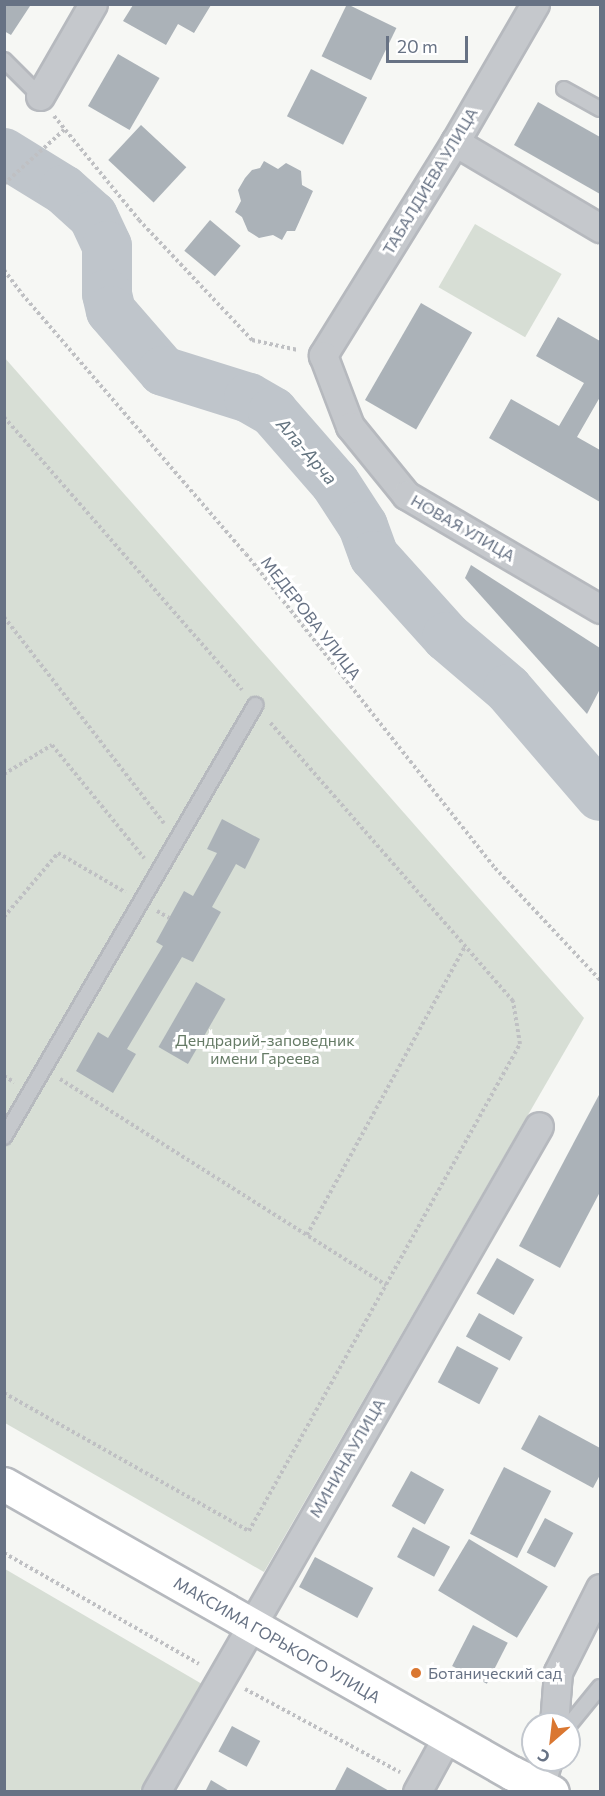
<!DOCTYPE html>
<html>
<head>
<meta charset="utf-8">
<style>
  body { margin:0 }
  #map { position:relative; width:605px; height:1796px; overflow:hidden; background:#f6f7f4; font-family:Commissioner,sans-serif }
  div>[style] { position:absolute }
  .green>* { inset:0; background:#d7ded5; transform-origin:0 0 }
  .river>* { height:50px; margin:-25px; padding:0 25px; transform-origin:25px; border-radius:25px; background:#bfc5cb }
  .building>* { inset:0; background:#abb2b8; transform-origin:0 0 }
  .path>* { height:4px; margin-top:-2px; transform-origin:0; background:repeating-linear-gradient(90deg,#bfc0c3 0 3px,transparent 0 6px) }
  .roads { filter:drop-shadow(2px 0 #b6b9be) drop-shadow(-2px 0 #b6b9be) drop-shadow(0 2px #b6b9be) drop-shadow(0 -2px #b6b9be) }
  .lane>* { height:14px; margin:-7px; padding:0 7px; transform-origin:7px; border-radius:7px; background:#c5c8cc }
  .street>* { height:27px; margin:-13.5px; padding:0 13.5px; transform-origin:13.5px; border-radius:13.5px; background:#c5c8cc }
  .primary>* { height:33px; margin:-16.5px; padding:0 16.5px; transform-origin:16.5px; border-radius:16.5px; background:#fff }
  .dots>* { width:16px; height:16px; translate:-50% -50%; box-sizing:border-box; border:3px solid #fff; border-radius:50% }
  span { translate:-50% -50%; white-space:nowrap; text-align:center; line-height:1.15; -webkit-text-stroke:6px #fff; paint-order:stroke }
  .street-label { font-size:16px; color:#677284 }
  .park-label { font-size:16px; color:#667b66 }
  .poi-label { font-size:16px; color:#677284 }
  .left { translate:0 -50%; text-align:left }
  .water-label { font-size:18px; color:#63737f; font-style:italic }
  .frame { position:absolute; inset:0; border:6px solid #677284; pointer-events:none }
  .north { position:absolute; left:521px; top:1712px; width:60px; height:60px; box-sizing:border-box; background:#fff; border:2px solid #c2c7ce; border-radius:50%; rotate:208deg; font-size:16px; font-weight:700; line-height:24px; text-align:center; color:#677284 }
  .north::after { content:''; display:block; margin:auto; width:21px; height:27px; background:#da7731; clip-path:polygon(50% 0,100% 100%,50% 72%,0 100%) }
  .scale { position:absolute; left:386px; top:36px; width:82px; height:27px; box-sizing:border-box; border:3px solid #677284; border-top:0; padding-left:8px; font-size:18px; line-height:21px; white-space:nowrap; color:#677284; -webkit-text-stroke:4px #fff; paint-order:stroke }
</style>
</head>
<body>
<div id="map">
  <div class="green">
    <div style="left:475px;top:224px;width:100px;height:73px;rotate:30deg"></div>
    <div style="clip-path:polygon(4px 357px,584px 1018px,264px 1572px,5px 1423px)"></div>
    <div style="clip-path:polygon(5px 1569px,202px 1684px,140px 1791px,5px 1791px)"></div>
  </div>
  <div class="river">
    <div style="left:4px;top:153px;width:70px;rotate:31.7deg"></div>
    <div style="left:64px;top:190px;width:39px;rotate:42deg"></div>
    <div style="left:93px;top:216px;width:33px;rotate:65deg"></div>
    <div style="left:107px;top:246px;width:48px;rotate:90deg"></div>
    <div style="left:107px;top:294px;width:17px;rotate:77deg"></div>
    <div style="left:111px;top:311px;width:79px;rotate:49.1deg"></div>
    <div style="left:163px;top:371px;width:90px;rotate:17.4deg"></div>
    <div style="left:249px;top:398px;width:28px;rotate:30deg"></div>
    <div style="left:273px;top:412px;width:94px;rotate:48.9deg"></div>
    <div style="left:335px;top:483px;width:51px;rotate:56.9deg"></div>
    <div style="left:363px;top:526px;width:32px;rotate:70deg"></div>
    <div style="left:374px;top:556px;width:109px;rotate:48deg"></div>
    <div style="left:447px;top:637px;width:80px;rotate:40.4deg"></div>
    <div style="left:508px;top:689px;width:141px;rotate:49.3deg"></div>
  </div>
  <div class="building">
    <div style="clip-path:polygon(4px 4px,30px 6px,11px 35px,4px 31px)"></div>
    <div style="left:347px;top:4px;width:55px;height:58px;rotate:26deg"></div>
    <div style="clip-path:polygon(133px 5px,211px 5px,194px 33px,178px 24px,166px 45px,123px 21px)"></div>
    <div style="left:118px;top:54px;width:48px;height:60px;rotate:30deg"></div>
    <div style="left:311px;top:69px;width:63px;height:53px;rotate:27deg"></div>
    <div style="clip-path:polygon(538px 102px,600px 137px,600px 194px,514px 145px)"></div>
    <div style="left:141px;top:125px;width:62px;height:48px;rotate:43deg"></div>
    <div style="clip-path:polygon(264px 161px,278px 169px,286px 163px,301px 171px,302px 185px,313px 191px,295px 231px,287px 231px,282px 240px,273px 235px,259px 238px,248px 231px,242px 217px,235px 212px,241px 201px,238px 190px,245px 178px,252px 170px,260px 168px)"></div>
    <div style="left:210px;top:220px;width:40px;height:40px;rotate:40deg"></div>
    <div style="left:421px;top:303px;width:59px;height:112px;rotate:30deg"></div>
    <div style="clip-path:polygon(558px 317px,600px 341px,600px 397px,577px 437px,600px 450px,600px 502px,489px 438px,511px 399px,559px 426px,584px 383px,536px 356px)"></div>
    <div style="clip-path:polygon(471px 565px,600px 648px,600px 689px,587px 714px,465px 578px)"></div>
    <div style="clip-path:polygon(222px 819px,260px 839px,245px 869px,236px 864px,212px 907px,221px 912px,193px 962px,182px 957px,127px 1049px,136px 1054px,113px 1093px,76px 1071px,98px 1032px,108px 1038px,163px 946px,156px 942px,184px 891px,193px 896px,217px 853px,207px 849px)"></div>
    <div style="left:196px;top:982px;width:34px;height:75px;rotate:30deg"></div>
    <div style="clip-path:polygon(600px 1093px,600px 1192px,560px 1268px,519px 1246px)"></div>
    <div style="left:497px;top:1258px;width:43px;height:41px;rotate:30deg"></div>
    <div style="left:479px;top:1313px;width:50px;height:27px;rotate:29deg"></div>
    <div style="left:457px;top:1346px;width:47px;height:41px;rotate:28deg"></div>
    <div style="clip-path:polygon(539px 1415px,600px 1448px,600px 1475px,593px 1488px,521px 1449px)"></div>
    <div style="left:504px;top:1467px;width:53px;height:75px;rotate:27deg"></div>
    <div style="left:411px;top:1471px;width:38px;height:40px;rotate:29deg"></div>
    <div style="left:545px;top:1518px;width:32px;height:39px;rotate:28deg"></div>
    <div style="left:413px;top:1527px;width:42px;height:34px;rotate:28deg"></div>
    <div style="left:469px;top:1539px;width:92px;height:60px;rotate:31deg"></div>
    <div style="left:315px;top:1557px;width:66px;height:34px;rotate:28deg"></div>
    <div style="left:473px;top:1625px;width:39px;height:46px;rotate:27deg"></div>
    <div style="left:232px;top:1726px;width:32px;height:29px;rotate:28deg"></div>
    <div style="clip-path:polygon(347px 1767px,391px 1792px,334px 1792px)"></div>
    <div style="clip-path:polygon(211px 1780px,231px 1792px,205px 1792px)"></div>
  </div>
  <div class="path">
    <div style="left:54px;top:116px;width:134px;rotate:50.7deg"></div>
    <div style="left:139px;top:220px;width:165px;rotate:46.7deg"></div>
    <div style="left:252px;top:340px;width:47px;rotate:12.3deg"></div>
    <div style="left:4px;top:184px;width:81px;rotate:-42deg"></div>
    <div style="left:4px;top:270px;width:30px;rotate:53deg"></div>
    <div style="left:22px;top:294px;width:343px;rotate:49.3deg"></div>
    <div style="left:246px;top:554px;width:401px;rotate:51.6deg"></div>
    <div style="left:495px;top:868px;width:154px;rotate:46.8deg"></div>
    <div style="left:4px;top:417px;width:362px;rotate:48.9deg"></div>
    <div style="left:4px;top:617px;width:261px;rotate:52.2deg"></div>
    <div style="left:4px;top:774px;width:56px;rotate:-31.1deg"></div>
    <div style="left:52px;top:745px;width:146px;rotate:50.8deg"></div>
    <div style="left:157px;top:911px;width:14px;rotate:30deg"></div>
    <div style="left:4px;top:917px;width:84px;rotate:-49.8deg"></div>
    <div style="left:58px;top:853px;width:78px;rotate:30.2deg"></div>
    <div style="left:4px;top:1076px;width:12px;rotate:31deg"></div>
    <div style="left:60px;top:1079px;width:386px;rotate:32.3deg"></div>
    <div style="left:307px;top:1235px;width:328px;rotate:-61.3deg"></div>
    <div style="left:4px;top:1393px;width:281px;rotate:29.4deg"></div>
    <div style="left:249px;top:1531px;width:557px;rotate:-60.91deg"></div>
    <div style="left:520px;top:1044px;width:44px;rotate:-99.2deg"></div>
    <div style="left:513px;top:1001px;width:371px;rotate:-131.1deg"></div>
    <div style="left:4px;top:1553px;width:224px;rotate:29.6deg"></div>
    <div style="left:245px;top:1689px;width:176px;rotate:28.2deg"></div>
  </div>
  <div class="roads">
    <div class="lane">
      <div style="left:4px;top:60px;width:51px;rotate:45deg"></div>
      <div style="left:564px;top:89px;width:41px;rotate:29.1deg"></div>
      <div style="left:4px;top:1137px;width:500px;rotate:-59.8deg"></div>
      <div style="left:569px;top:1725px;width:49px;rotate:-50.8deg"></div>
    </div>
    <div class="street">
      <div style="left:535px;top:4px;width:160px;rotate:120.1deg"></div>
      <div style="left:455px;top:142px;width:251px;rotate:121.8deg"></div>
      <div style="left:323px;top:355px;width:76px;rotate:69.2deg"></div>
      <div style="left:350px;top:426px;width:89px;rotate:50.9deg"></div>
      <div style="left:406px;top:495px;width:225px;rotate:30.4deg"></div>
      <div style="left:40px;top:96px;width:106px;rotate:-60.1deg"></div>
      <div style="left:455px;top:142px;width:169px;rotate:30.7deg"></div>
      <div style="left:554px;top:1724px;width:52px;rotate:-85.6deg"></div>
      <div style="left:558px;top:1672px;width:94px;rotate:-63.4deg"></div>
      <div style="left:540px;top:1786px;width:27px;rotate:-73deg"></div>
      <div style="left:156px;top:1792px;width:768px;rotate:-60.1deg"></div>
      <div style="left:417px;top:1792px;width:63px;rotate:-61.4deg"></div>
    </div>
    <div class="primary">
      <div style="left:4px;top:1484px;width:584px;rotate:29.64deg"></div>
      <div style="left:512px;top:1773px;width:44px;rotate:25.4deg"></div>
    </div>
  </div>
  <div class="dots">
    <div style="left:416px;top:1673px;background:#da7731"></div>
  </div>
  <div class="street-label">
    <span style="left:430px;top:181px;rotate:-59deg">ТАБАЛДИЕВА УЛИЦА</span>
    <span style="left:463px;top:528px;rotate:30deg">НОВАЯ УЛИЦА</span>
    <span style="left:311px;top:618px;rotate:52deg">МЕДЕРОВА УЛИЦА</span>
    <span style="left:347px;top:1458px;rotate:-60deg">МИНИНА УЛИЦА</span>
    <span style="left:277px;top:1640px;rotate:30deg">МАКСИМА ГОРЬКОГО УЛИЦА</span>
  </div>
  <div class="park-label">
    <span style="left:265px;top:1049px">Дендрарий-заповедник<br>имени Гареева</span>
  </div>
  <div class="poi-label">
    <span class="left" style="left:428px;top:1673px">Ботанический сад</span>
  </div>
  <div class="water-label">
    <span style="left:307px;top:451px;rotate:49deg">Ала-Арча</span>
  </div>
  <div class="frame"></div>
  <div class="north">С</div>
  <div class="scale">20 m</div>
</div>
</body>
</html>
